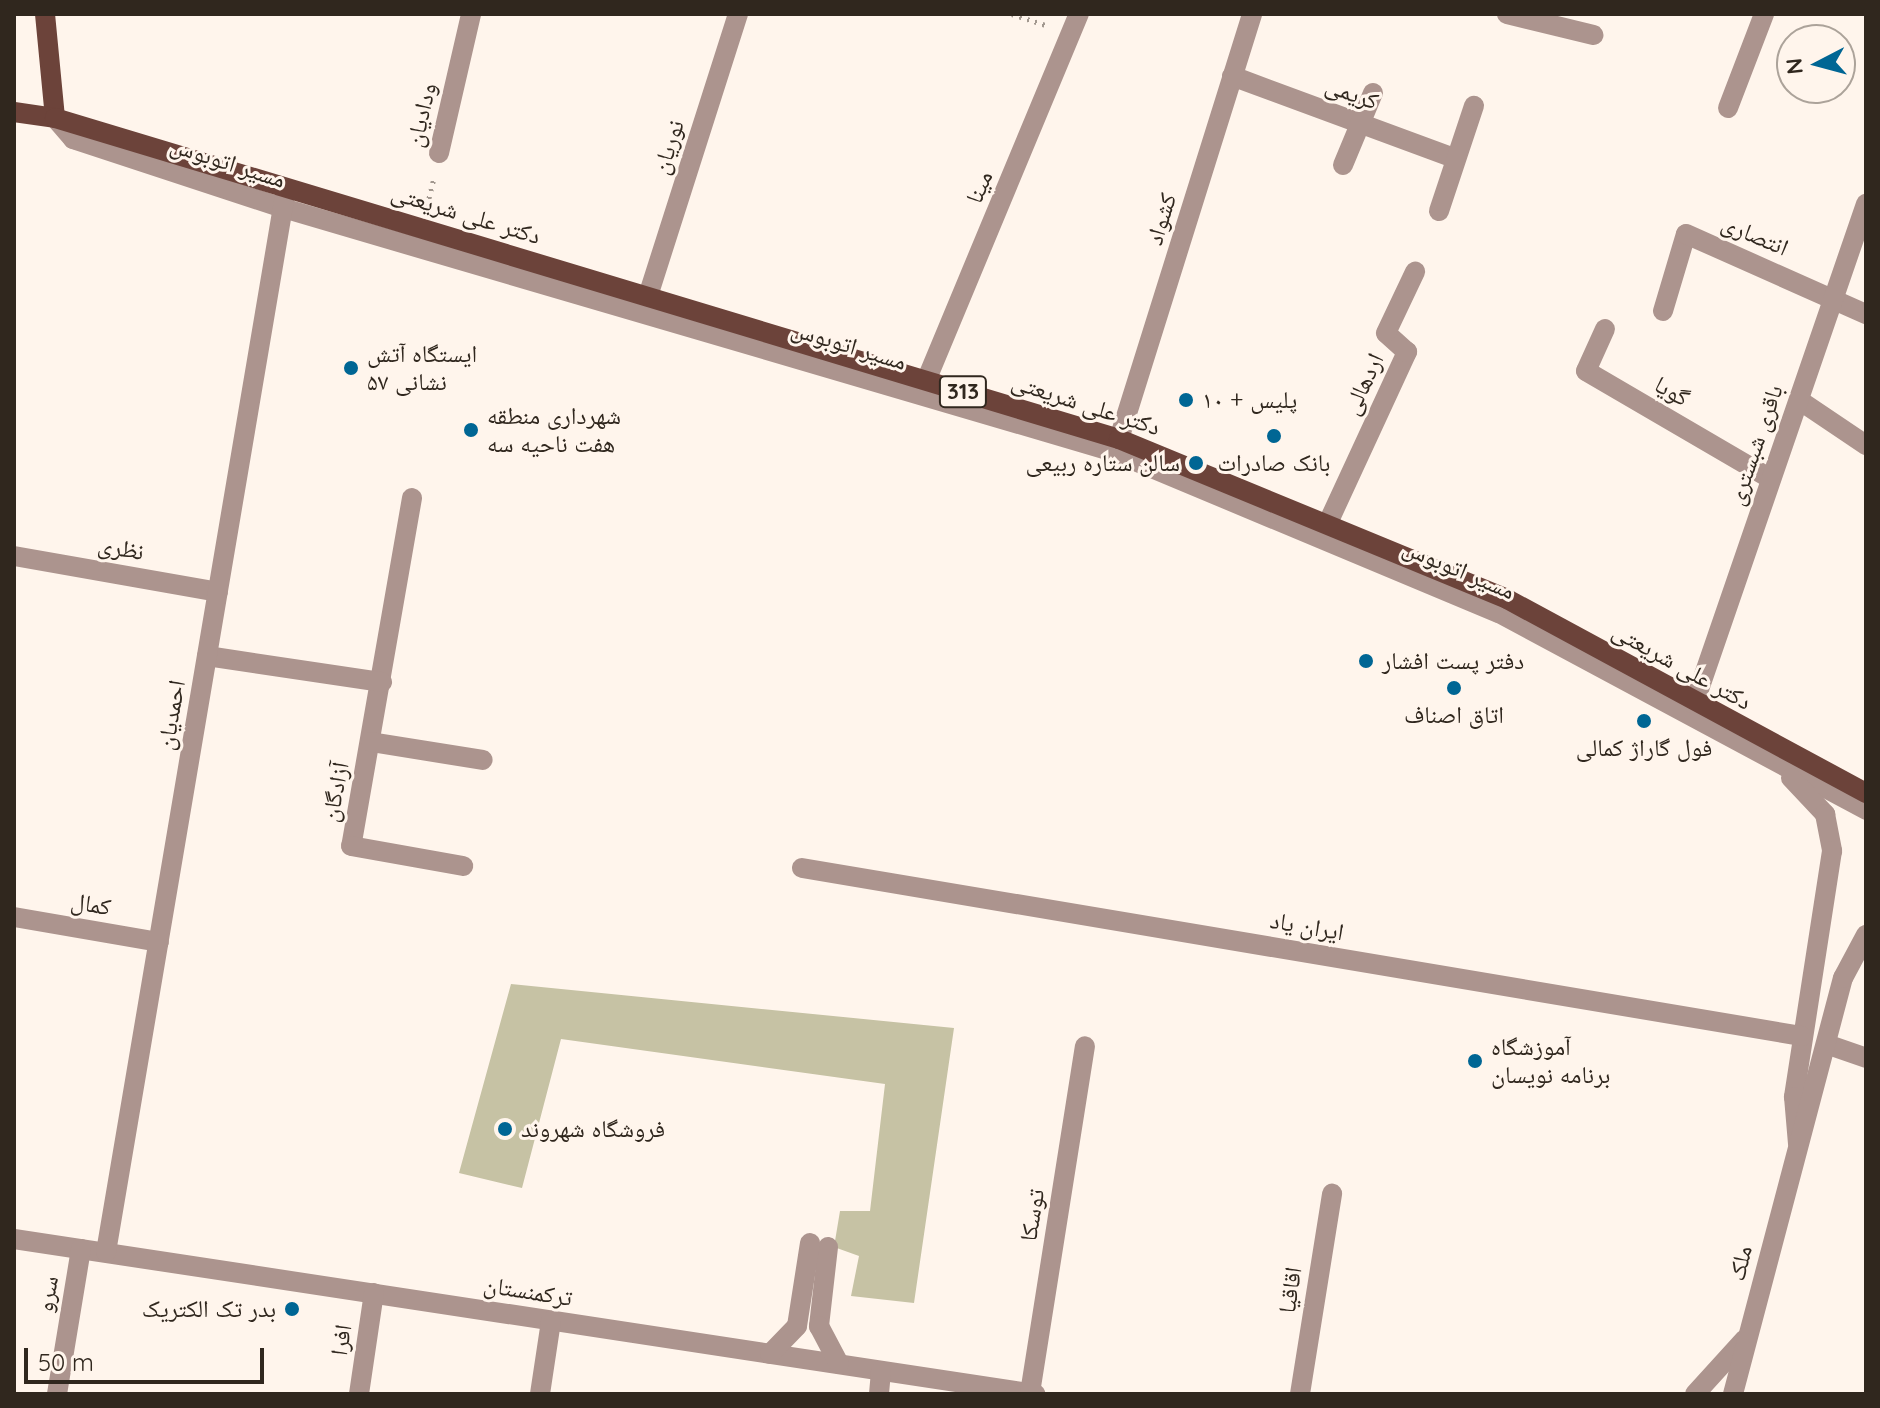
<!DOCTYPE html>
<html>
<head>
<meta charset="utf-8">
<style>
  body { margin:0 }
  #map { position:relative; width:1880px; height:1408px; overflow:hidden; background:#fff5ec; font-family:Quicksand,"Noto Naskh Arabic",sans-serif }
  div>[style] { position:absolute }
  .building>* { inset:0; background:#c6c2a4 }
  .path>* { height:5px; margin-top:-2.5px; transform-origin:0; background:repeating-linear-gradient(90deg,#a2988f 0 2px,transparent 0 8px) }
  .minor>* { height:20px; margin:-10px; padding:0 10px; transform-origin:10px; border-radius:10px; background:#ac948e }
  .major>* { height:20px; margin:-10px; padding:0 10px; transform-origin:10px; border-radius:10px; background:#6c433a }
  .dots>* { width:22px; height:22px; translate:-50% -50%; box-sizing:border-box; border:4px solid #fff5ec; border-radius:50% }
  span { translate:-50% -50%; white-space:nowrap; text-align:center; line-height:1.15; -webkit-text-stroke:6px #fff5ec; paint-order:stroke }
  .shield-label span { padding:2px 6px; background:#fff5ec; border:2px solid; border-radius:6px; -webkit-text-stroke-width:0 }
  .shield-label { font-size:22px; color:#30271e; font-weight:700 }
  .street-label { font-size:24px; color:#30271e }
  .poi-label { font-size:24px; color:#30271e }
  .left { translate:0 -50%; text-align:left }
  .right { translate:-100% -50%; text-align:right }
  .frame { position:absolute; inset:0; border:16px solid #30271e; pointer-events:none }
  .north { position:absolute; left:1776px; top:24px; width:80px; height:80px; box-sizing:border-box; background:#fff5ec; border:2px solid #aca39a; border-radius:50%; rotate:264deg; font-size:22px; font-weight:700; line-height:32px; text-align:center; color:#30271e }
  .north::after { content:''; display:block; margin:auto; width:28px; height:36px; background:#006694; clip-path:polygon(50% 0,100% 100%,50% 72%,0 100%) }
  .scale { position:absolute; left:24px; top:1348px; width:240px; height:36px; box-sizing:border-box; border:4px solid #30271e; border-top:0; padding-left:10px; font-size:24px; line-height:28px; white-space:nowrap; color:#30271e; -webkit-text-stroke:6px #fff5ec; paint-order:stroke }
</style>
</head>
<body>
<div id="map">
  <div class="building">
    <div style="clip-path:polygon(511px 984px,954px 1028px,914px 1303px,851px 1296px,859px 1256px,834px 1247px,840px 1211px,870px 1211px,885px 1084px,561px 1039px,522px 1188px,459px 1173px)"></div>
  </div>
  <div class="path">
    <div style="left:1012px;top:14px;width:39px;rotate:18deg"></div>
    <div style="left:427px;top:206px;width:30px;rotate:-76deg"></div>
  </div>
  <div class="minor">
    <div style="left:1507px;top:14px;width:89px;rotate:13.7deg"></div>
    <div style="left:1232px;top:76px;width:237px;rotate:20.3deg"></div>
    <div style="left:1728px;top:108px;width:101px;rotate:-69deg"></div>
    <div style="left:55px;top:118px;width:28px;rotate:49deg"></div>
    <div style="left:73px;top:139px;width:221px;rotate:18.2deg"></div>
    <div style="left:283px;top:208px;width:863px;rotate:16.36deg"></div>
    <div style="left:1111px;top:451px;width:420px;rotate:22.7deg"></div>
    <div style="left:1499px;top:613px;width:417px;rotate:28.2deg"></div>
    <div style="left:439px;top:153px;width:143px;rotate:-77deg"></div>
    <div style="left:1343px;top:165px;width:78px;rotate:-67.4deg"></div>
    <div style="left:1439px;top:211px;width:111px;rotate:-71.6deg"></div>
    <div style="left:648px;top:296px;width:296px;rotate:-72.3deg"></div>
    <div style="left:1663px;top:311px;width:80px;rotate:-73.4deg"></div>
    <div style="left:1686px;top:234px;width:197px;rotate:24deg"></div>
    <div style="left:1605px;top:329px;width:46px;rotate:114.3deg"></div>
    <div style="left:1586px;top:371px;width:214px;rotate:30.3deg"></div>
    <div style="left:926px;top:381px;width:398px;rotate:-67.4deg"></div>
    <div style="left:1799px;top:400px;width:81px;rotate:33.9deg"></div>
    <div style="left:1119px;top:439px;width:445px;rotate:-72.6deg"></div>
    <div style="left:412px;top:498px;width:353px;rotate:99.9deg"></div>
    <div style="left:351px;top:846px;width:114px;rotate:10.1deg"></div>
    <div style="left:1327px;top:525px;width:191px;rotate:-65.2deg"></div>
    <div style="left:1407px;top:352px;width:28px;rotate:-138deg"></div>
    <div style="left:1386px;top:333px;width:68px;rotate:-64.6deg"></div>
    <div style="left:14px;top:556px;width:207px;rotate:10deg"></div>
    <div style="left:207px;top:656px;width:177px;rotate:8.5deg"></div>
    <div style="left:1694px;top:704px;width:529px;rotate:-71.02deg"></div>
    <div style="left:371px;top:742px;width:113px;rotate:9.1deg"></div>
    <div style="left:1791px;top:778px;width:50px;rotate:46.6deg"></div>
    <div style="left:1825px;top:814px;width:38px;rotate:79deg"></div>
    <div style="left:1832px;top:851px;width:249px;rotate:98.8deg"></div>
    <div style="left:1794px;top:1097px;width:47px;rotate:85.1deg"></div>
    <div style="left:802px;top:868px;width:1014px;rotate:9.54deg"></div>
    <div style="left:14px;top:917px;width:147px;rotate:9.8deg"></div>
    <div style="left:1829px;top:1045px;width:39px;rotate:19deg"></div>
    <div style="left:14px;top:1239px;width:1033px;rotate:8.63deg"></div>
    <div style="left:828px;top:1247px;width:80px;rotate:96.5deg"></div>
    <div style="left:819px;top:1326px;width:43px;rotate:62.2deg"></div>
    <div style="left:106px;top:1252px;width:1072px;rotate:-80.39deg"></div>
    <div style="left:770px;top:1354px;width:39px;rotate:-46deg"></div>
    <div style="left:797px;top:1326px;width:84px;rotate:-81.1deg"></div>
    <div style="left:1030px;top:1393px;width:351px;rotate:-81deg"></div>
    <div style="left:57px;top:1394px;width:147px;rotate:-80.6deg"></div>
    <div style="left:359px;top:1394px;width:102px;rotate:-81.6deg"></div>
    <div style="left:540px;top:1394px;width:74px;rotate:-81.4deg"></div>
    <div style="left:879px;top:1394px;width:23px;rotate:-85deg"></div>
    <div style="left:1300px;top:1394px;width:203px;rotate:-80.9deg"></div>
    <div style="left:1695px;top:1394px;width:74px;rotate:-47.7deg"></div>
    <div style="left:1733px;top:1394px;width:430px;rotate:-75.2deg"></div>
    <div style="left:1843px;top:978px;width:49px;rotate:-61.9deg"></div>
  </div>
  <div class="major">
    <div style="left:45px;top:14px;width:104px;rotate:84.5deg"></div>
    <div style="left:14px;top:112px;width:41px;rotate:8.3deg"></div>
    <div style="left:55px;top:118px;width:1111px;rotate:16.79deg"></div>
    <div style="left:1119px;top:439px;width:420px;rotate:22.4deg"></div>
    <div style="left:1507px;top:599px;width:408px;rotate:28.4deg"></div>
  </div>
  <div class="dots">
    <div style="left:351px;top:368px;background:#006694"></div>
    <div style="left:1186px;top:400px;background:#006694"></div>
    <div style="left:471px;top:430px;background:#006694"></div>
    <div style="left:1274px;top:436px;background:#006694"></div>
    <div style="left:1196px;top:463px;background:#006694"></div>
    <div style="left:1366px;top:661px;background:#006694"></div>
    <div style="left:1454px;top:688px;background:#006694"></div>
    <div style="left:1644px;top:721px;background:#006694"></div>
    <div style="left:1475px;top:1061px;background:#006694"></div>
    <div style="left:505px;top:1129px;background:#006694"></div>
    <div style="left:292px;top:1309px;background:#006694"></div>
  </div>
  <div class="shield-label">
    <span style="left:963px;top:392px">313</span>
  </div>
  <div class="street-label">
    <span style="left:1352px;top:93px;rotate:20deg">کریمی</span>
    <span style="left:421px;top:115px;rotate:-77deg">ودادیان</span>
    <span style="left:668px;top:147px;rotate:-72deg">نوریان</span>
    <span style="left:228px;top:162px;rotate:18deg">مسیر اتوبوس</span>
    <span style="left:979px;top:187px;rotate:-67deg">مینا</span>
    <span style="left:466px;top:214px;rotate:17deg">دکتر علی شریعتی</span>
    <span style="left:1161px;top:219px;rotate:-73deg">کشواد</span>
    <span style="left:1755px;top:235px;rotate:23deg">انتصاری</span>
    <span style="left:849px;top:345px;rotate:17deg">مسیر اتوبوس</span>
    <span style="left:1363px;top:384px;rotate:-65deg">اردهالی</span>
    <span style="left:1672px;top:391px;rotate:30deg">گویا</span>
    <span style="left:1086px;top:404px;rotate:18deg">دکتر علی شریعتی</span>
    <span style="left:1755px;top:445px;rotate:-71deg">باقری شبستری</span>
    <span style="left:121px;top:548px;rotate:10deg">نظری</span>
    <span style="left:1459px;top:569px;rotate:23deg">مسیر اتوبوس</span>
    <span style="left:1682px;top:666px;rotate:29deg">دکتر علی شریعتی</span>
    <span style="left:171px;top:715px;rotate:-80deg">احمدیان</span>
    <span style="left:335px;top:792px;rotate:-79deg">آزادگان</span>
    <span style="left:91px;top:904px;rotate:10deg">کمال</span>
    <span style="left:1307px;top:926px;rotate:10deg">ایران یاد</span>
    <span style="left:1032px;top:1215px;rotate:-81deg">توسکا</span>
    <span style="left:1740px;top:1263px;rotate:-76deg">ملک</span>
    <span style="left:1290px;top:1290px;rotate:-81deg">اقاقیا</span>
    <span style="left:528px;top:1291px;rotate:9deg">ترکمنستان</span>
    <span style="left:47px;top:1294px;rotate:-80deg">سرو</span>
    <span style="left:341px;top:1340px;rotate:-81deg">افرا</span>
  </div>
  <div class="poi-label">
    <span class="left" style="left:367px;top:368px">ایستگاه آتش<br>نشانی ۵۷</span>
    <span class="left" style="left:1202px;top:400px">پلیس + ۱۰</span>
    <span class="left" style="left:487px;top:430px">شهرداری منطقه<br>هفت ناحیه سه</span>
    <span class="right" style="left:1180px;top:463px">سالن ستاره ربیعی</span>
    <span style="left:1274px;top:463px">بانک صادرات</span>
    <span class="left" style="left:1382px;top:661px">دفتر پست افشار</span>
    <span style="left:1454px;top:715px">اتاق اصناف</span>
    <span style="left:1644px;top:748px">فول گاراژ کمالی</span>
    <span class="left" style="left:1491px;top:1061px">آموزشگاه<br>برنامه نویسان</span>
    <span class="left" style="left:521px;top:1129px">فروشگاه شهروند</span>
    <span class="right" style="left:276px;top:1309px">بدر تک الکتریک</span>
  </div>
  <div class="frame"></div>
  <div class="north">N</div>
  <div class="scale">50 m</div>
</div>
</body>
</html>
